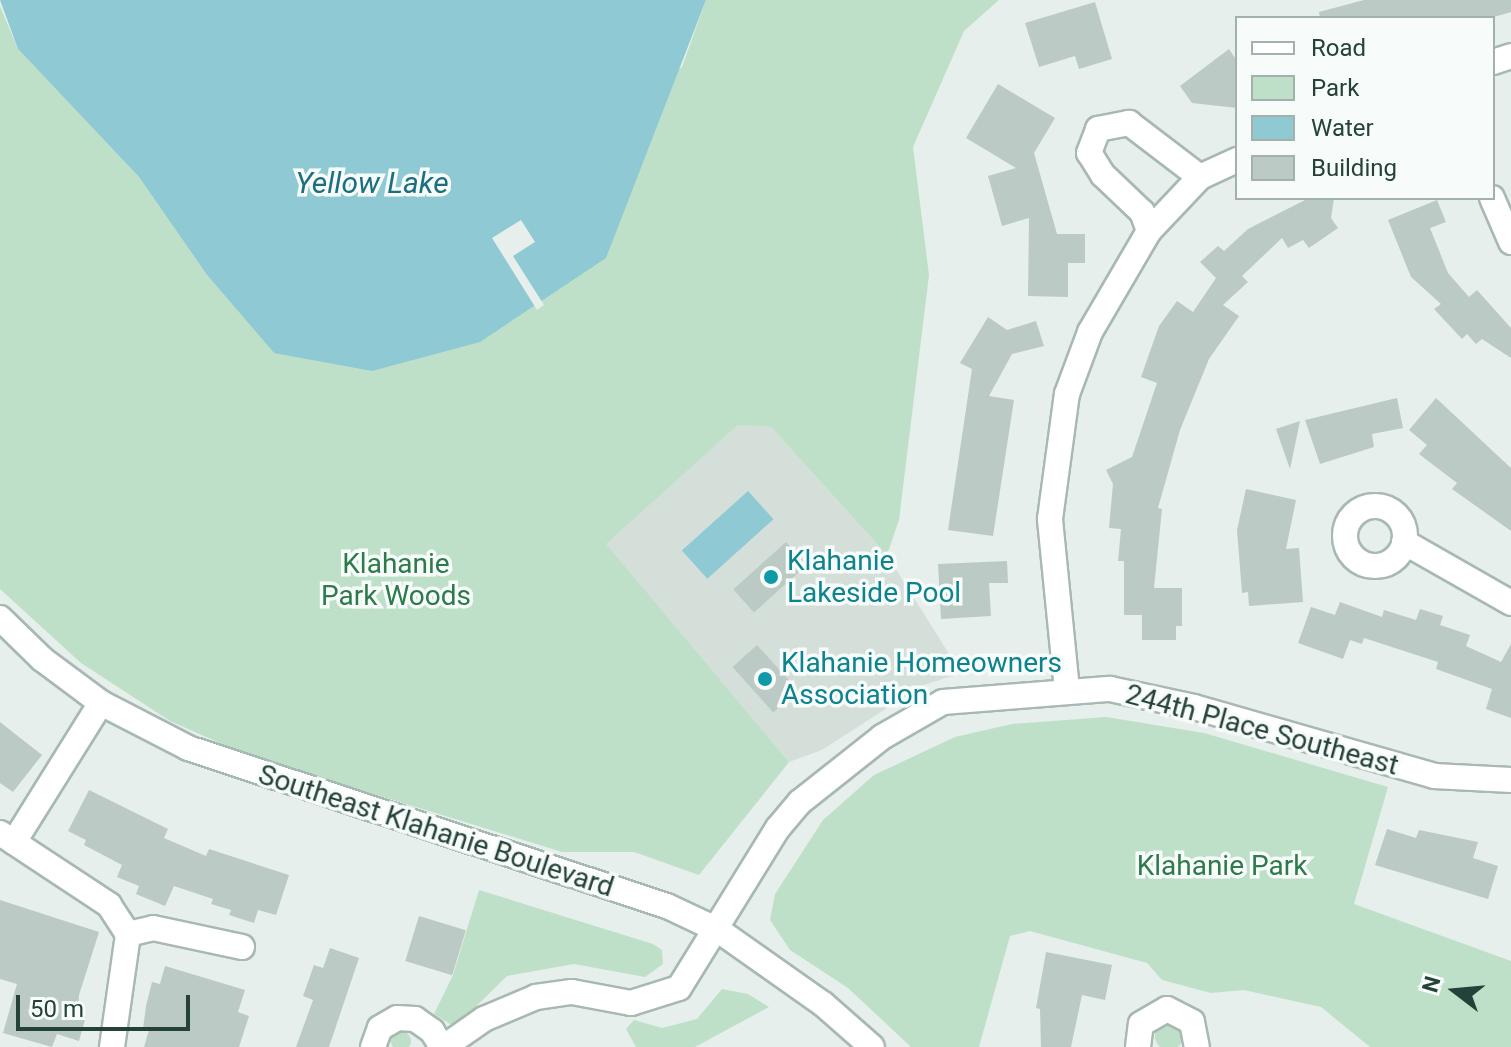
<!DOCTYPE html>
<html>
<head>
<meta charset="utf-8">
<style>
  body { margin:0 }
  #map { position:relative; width:1511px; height:1047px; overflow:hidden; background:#e6efeb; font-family:Roboto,sans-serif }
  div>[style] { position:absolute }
  .built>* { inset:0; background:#d4dfda }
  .green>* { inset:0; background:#bfe0c8 }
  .round { border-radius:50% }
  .water>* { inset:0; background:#8ec9d4; transform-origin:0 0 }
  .pier>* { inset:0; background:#e6efeb }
  .building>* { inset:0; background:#bbcac4; transform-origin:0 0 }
  .roads { filter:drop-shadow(2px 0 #a8b8b2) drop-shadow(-2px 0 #a8b8b2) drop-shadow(0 2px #a8b8b2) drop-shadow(0 -2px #a8b8b2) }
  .minor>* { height:24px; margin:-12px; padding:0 12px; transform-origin:12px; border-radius:12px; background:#fff }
  .minor>.ring { margin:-12px; padding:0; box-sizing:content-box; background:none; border:24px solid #fff; border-radius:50% }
  .tertiary>* { height:24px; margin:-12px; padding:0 12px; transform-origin:12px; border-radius:12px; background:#fff }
  .dots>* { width:22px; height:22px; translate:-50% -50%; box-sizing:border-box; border:4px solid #f7fbf9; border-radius:50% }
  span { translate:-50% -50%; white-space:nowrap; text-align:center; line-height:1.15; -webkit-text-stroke:7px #f7fbf9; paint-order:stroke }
  .culture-label { font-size:28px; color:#0d838f }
  .left { translate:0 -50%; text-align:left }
  .park-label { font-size:28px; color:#2d7a4b }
  .street-label { font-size:28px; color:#24423a }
  .water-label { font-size:30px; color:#1c6f80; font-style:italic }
  .legend { position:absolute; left:1235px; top:16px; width:260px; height:184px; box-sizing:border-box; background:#f7fbf9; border:2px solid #a3b1ad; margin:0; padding:10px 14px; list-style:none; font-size:24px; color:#24423a }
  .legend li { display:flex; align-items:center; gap:16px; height:40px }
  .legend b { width:40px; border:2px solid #a3b1ad }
  .north { position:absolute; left:1415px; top:951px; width:80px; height:80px; -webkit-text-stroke:6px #f7fbf9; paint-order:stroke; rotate:286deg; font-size:22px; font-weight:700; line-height:32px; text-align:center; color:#24423a }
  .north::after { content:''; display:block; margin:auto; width:28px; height:36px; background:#24423a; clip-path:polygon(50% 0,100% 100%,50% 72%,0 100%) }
  .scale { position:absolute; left:16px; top:995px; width:174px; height:36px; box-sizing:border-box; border:4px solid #24423a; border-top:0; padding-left:10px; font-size:24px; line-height:28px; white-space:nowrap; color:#24423a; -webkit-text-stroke:6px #f7fbf9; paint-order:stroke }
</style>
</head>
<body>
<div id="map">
  <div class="built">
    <div style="clip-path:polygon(738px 425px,771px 427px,887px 555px,961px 673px,921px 686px,822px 750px,789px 762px,605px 544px)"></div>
  </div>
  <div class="green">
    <div style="clip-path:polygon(706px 0,999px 0,964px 31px,913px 147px,929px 275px,899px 520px,887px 555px,771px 427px,738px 425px,606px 544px,789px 762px,699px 875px,634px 852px,562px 852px,247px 755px,170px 721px,81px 663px,0 589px,0 6px,18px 49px,139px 177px,207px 275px,274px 353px,682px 67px)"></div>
    <div style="clip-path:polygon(1106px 717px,1204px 733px,1388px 787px,1354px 904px,1511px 961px,1511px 1047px,1370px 1047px,1321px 1007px,1244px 990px,1211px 993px,1162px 980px,1147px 963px,1030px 931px,1010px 936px,979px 1047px,911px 1047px,848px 988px,790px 950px,770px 920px,775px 894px,823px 820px,874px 775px,955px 737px,1012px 724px)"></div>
    <div style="clip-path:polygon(479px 890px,653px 944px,662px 950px,663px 964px,645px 977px,574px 964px,507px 976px,455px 1027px,434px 1014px,453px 975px)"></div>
    <div style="clip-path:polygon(722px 989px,748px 994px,769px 1007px,695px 1047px,636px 1047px,626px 1029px,634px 1020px,662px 1028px,697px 1019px)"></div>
    <div class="round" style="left:1155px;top:1022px;width:28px;height:28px"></div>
    <div class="round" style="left:391px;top:1031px;width:20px;height:20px"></div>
  </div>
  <div class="water">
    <div style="clip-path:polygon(0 0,706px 0,606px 258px,480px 342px,372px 371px,274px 353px,207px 275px,139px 177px,18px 49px)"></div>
    <div style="left:748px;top:491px;width:38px;height:89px;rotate:48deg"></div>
  </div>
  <div class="pier">
    <div style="clip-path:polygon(521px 220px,535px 242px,513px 256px,544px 305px,537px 310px,492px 238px)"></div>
  </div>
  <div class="building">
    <div style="clip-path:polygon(1364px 0,1511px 0,1511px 12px,1490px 18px,1320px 18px,1319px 12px)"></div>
    <div style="clip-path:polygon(1095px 2px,1112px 59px,1079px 69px,1075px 56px,1039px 67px,1025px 23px)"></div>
    <div style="clip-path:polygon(1229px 49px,1237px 61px,1237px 108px,1192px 103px,1180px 86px)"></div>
    <div style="clip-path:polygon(998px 84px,1055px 118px,1034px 153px,1057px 234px,1085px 234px,1085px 263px,1068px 263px,1068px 297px,1028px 296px,1029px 218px,1002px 226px,988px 176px,1016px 168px,966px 138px)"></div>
    <div style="clip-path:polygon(1309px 198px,1334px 198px,1331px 218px,1338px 228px,1309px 248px,1303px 240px,1288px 248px,1282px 238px,1242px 276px,1248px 282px,1223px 305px,1239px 316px,1209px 359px,1180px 430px,1158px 508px,1162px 509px,1154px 588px,1182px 588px,1182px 626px,1176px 626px,1176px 640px,1142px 640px,1142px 615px,1124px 615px,1124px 561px,1118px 561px,1121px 529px,1109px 528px,1113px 484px,1106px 470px,1132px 457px,1157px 383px,1141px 377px,1159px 326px,1177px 301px,1193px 312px,1216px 278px,1200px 262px,1218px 246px,1224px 251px,1248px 229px)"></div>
    <div style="clip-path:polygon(1437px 200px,1446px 222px,1430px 228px,1448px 273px,1469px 297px,1477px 290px,1511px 328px,1511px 358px,1482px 339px,1476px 344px,1467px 334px,1462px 339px,1434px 309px,1441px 304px,1411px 277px,1388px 220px)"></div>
    <div style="clip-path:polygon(988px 317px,1007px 330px,1036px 321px,1044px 346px,1012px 354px,989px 396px,1014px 400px,993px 536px,948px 530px,972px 369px,960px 363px)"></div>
    <div style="clip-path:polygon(1397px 398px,1403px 428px,1372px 434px,1374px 447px,1320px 464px,1305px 420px)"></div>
    <div style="clip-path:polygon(1436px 398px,1511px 468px,1511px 531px,1452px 489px,1457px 483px,1419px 454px,1427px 445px,1409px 430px)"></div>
    <div style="clip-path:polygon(1300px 421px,1290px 469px,1276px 429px)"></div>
    <div style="clip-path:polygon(1246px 489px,1296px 500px,1286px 549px,1299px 548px,1303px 602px,1249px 606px,1248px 592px,1242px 593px,1237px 530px)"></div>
    <div style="left:786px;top:542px;width:31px;height:71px;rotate:48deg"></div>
    <div style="clip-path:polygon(1007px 561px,1008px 583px,989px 583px,991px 616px,941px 619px,938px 564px)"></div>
    <div style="clip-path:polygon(1340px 602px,1382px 617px,1384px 610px,1416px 620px,1420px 609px,1443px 616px,1440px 625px,1470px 635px,1466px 646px,1501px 662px,1511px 644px,1511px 718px,1486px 709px,1492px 689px,1436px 669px,1438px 662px,1364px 638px,1362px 644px,1350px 640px,1343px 659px,1298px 643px,1311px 607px,1335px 615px)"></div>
    <div style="left:757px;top:645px;width:61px;height:33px;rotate:48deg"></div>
    <div style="clip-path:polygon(0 722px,42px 755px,13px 792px,0 783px)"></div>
    <div style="clip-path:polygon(89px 790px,168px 829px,164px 838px,206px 856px,209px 849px,289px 875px,276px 915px,258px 910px,254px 923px,229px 915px,231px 910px,211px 904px,213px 899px,174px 886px,165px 906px,136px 894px,139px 886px,117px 877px,122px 865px,84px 845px,86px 840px,68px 831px)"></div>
    <div style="clip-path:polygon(1387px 829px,1416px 838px,1419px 830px,1478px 842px,1473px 858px,1498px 866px,1488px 899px,1375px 865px)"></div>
    <div style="clip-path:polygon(0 900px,99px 932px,79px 995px,78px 1013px,86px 1016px,79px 1041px,57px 1034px,52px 1047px,3px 1033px,17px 984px,0 979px)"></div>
    <div style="left:419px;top:916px;width:49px;height:47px;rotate:17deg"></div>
    <div style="clip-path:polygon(330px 948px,359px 958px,329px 1047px,296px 1047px,313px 1000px,303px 996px,314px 965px,323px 968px)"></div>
    <div style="clip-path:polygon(1046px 952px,1112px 965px,1105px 1000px,1082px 995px,1071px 1047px,1041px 1047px,1040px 1009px,1036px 1008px)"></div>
    <div style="clip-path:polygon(165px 966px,245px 990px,238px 1012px,249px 1016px,239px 1047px,144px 1047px,149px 1030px,143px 1029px,146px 1006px,152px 982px,160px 984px)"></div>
  </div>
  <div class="roads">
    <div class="minor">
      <div style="left:1493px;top:62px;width:19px;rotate:-18deg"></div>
      <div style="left:1492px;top:198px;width:48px;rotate:66.6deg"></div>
      <div style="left:1149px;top:231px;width:20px;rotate:-110deg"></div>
      <div style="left:1142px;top:212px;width:54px;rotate:-136.5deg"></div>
      <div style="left:1103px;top:175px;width:26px;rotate:-122deg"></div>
      <div style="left:1089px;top:153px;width:26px;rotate:-69deg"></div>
      <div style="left:1098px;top:129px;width:32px;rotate:-11deg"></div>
      <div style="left:1129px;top:123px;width:89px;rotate:37.3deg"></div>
      <div class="ring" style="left:1345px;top:506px;width:36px;height:36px"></div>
      <div style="left:1404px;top:542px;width:123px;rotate:29.7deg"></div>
      <div style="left:1067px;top:690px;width:172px;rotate:-95.7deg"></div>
      <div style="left:1050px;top:519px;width:126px;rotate:-82.3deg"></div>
      <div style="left:1067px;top:394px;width:66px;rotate:-69.6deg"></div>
      <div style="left:1090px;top:332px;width:117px;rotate:-59.7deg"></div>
      <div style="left:1149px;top:231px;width:74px;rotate:-46.6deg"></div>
      <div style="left:1200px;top:177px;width:41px;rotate:-24.7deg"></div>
      <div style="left:0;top:833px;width:131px;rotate:33.4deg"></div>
      <div style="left:109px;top:905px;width:35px;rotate:57deg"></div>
      <div style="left:128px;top:934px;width:26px;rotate:-13deg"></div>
      <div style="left:153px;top:928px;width:91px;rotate:12.1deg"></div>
      <div style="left:14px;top:842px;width:164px;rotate:-58deg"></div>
      <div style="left:112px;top:1047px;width:114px;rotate:-81.9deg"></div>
      <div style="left:373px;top:1047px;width:20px;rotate:-70deg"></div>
      <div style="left:380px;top:1028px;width:20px;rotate:-30deg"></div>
      <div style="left:397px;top:1018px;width:18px;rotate:3deg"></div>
      <div style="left:415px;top:1019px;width:21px;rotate:35deg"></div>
      <div style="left:432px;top:1031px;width:19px;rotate:58deg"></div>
      <div style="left:444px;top:1047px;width:49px;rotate:-35deg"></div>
      <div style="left:484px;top:1019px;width:56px;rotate:-22.9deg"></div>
      <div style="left:536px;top:997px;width:36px;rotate:-8deg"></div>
      <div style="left:572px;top:992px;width:60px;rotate:10.6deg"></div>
      <div style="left:631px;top:1003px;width:50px;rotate:-17.4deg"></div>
      <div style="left:679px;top:988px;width:188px;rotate:-58.3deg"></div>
      <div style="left:778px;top:828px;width:34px;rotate:-50deg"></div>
      <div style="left:800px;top:802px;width:105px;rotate:-38.4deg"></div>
      <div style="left:882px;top:737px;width:70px;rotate:-29.8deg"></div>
      <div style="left:943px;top:702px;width:168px;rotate:-4.5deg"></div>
      <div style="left:1110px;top:689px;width:86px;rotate:12.1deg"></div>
      <div style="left:1194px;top:707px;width:250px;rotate:16deg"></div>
      <div style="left:1434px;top:776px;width:77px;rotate:3deg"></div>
      <div style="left:1138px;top:1047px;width:23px;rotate:-83deg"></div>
      <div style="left:1141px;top:1024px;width:30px;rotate:-30deg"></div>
      <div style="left:1167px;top:1009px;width:28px;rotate:27deg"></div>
      <div style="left:1192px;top:1022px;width:25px;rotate:79deg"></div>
    </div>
    <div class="tertiary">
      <div style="left:0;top:618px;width:59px;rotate:44.3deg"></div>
      <div style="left:42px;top:659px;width:74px;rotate:36.7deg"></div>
      <div style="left:101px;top:703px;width:98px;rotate:27.3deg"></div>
      <div style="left:188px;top:748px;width:504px;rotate:18.26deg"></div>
      <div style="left:667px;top:906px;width:56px;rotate:25.2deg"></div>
      <div style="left:718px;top:930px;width:128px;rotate:35.2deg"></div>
      <div style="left:823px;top:1004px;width:65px;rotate:41.3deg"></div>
    </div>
  </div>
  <div class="dots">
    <div style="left:771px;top:577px;background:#0f9aa8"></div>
    <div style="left:765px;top:679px;background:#0f9aa8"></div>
  </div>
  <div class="culture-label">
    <span class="left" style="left:787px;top:577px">Klahanie<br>Lakeside Pool</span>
    <span class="left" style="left:781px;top:679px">Klahanie Homeowners<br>Association</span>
  </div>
  <div class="park-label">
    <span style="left:396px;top:580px">Klahanie<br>Park Woods</span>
    <span style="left:1222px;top:866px">Klahanie Park</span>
  </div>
  <div class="street-label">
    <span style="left:1262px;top:730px;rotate:15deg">244th Place Southeast</span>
    <span style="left:436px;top:831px;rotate:18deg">Southeast Klahanie Boulevard</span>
  </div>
  <div class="water-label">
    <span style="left:372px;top:183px">Yellow Lake</span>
  </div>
  <ul class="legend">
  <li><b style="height:10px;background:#fff"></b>Road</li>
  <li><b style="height:22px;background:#bfe0c8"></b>Park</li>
  <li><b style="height:22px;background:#8ec9d4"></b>Water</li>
  <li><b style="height:22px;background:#bbcac4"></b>Building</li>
  </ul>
  <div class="north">N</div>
  <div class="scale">50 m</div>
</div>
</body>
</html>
